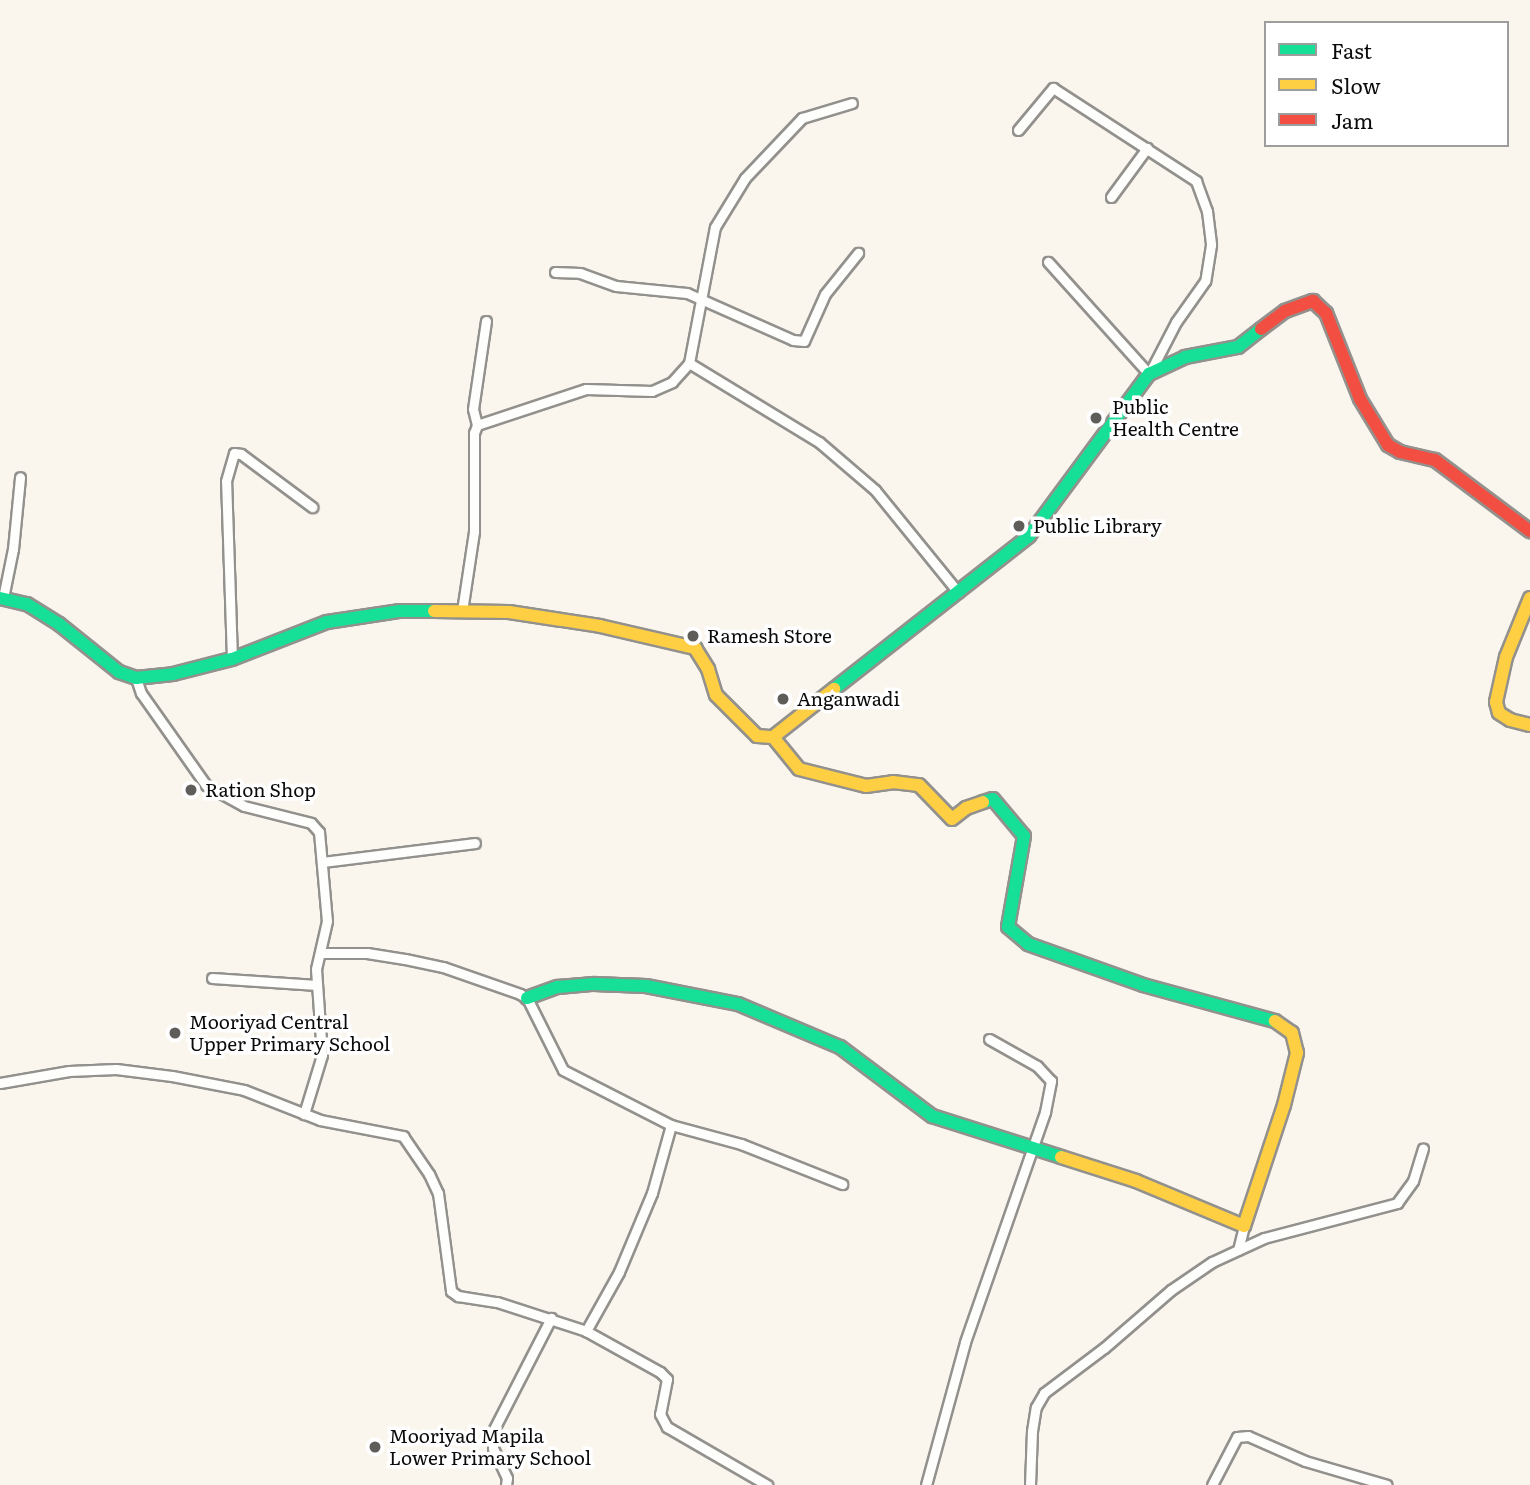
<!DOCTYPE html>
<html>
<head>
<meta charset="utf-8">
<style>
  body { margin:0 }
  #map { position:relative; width:1530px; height:1485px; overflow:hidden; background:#faf6ed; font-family:Literata,serif }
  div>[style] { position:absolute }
  .roads { filter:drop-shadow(2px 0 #93918d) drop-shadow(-2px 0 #93918d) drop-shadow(0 2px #93918d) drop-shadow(0 -2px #93918d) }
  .street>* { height:9px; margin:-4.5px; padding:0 4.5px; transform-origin:4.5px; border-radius:4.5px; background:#fefefc }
  .fast>* { height:12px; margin:-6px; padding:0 6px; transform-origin:6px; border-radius:6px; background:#16e098 }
  .slow>* { height:12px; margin:-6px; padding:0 6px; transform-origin:6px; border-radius:6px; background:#ffcf43 }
  .jam>* { height:12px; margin:-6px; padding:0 6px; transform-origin:6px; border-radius:6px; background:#f24e42 }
  .dots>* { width:19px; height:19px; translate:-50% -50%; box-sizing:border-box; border:4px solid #fff; border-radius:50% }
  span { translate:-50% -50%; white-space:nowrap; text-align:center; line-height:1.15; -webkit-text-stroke:7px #fff; paint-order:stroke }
  .poi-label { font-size:19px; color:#0b0b0b }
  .left { translate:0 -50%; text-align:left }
  .legend { position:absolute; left:1264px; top:21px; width:245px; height:126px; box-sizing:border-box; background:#fff; border:2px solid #9d9d9d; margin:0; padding:9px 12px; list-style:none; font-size:21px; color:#0b0b0b }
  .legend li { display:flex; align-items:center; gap:14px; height:35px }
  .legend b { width:35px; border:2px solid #9d9d9d }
</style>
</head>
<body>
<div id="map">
  <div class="roads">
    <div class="street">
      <div style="left:1018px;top:130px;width:55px;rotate:-50.2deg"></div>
      <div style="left:1053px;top:88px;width:171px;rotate:33deg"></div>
      <div style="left:1196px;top:181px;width:32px;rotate:70deg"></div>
      <div style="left:1207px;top:211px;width:34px;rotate:83deg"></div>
      <div style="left:1211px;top:245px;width:36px;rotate:99deg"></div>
      <div style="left:1205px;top:281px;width:50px;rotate:125.3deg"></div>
      <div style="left:1176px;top:322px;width:59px;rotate:117.4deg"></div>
      <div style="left:1149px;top:374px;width:151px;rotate:-132deg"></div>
      <div style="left:1111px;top:197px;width:61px;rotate:-53.7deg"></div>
      <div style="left:555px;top:272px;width:25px;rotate:2deg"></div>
      <div style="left:580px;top:273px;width:38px;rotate:20deg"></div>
      <div style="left:616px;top:286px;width:71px;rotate:5.6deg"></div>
      <div style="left:687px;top:293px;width:116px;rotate:23.9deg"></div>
      <div style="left:793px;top:340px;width:11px;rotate:5deg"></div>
      <div style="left:804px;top:341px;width:51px;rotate:-65.9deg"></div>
      <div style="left:825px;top:294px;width:53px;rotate:-51.2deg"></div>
      <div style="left:689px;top:363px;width:152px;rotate:31.3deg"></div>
      <div style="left:819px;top:442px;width:74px;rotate:40.6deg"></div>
      <div style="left:875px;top:490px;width:132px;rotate:50.9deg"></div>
      <div style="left:477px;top:425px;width:115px;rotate:-18.3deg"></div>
      <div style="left:586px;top:389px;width:66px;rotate:1.7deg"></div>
      <div style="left:652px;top:391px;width:22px;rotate:-24deg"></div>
      <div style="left:672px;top:382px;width:25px;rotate:-48deg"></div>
      <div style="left:689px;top:363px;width:138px;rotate:-79.2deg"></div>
      <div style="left:715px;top:227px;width:57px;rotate:-58.5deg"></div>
      <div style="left:745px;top:178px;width:83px;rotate:-46.5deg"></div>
      <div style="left:802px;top:118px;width:52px;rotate:-16.7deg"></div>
      <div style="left:3px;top:598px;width:50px;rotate:-78.5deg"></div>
      <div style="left:13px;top:549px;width:72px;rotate:-84.4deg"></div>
      <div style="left:462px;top:611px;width:80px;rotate:-81.4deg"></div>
      <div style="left:474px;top:532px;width:99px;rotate:-90deg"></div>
      <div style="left:474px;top:433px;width:9px;rotate:-69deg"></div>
      <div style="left:477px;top:425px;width:16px;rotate:-104deg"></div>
      <div style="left:473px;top:409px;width:89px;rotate:-81.6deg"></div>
      <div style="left:232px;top:659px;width:178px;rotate:-91.9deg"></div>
      <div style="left:226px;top:481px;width:29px;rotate:-74deg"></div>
      <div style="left:234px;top:453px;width:7px;rotate:8deg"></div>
      <div style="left:241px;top:454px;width:89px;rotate:36.7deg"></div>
      <div style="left:136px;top:678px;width:16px;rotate:72deg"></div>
      <div style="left:141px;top:693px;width:113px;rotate:54.8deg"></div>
      <div style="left:206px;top:785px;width:43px;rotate:28.9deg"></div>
      <div style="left:244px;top:806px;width:69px;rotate:14.2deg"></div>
      <div style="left:311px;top:823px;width:12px;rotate:48deg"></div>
      <div style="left:319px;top:832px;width:89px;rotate:84.9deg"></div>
      <div style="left:327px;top:921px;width:49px;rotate:102.9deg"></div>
      <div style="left:316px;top:969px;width:86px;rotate:86deg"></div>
      <div style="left:322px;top:1055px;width:62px;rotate:107deg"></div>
      <div style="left:323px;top:862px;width:153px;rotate:-7.1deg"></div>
      <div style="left:320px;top:953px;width:47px"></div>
      <div style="left:367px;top:953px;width:38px;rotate:9deg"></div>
      <div style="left:405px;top:959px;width:39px;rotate:12deg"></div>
      <div style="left:443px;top:967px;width:82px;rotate:19.3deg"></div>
      <div style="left:520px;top:994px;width:8px;rotate:30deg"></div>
      <div style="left:527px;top:998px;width:80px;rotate:63.4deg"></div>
      <div style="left:563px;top:1070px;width:121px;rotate:27deg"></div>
      <div style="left:671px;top:1125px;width:71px;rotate:105.6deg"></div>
      <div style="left:652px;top:1193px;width:86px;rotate:112.7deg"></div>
      <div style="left:619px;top:1272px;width:68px;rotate:119.2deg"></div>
      <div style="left:212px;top:978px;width:105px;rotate:3.8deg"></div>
      <div style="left:0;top:1083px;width:70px;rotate:-9.9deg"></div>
      <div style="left:69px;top:1071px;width:47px;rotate:-2.4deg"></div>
      <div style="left:116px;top:1069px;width:56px;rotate:7.1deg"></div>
      <div style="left:172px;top:1076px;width:73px;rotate:11deg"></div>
      <div style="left:244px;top:1090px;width:82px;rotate:21.5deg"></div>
      <div style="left:320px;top:1120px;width:85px;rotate:10.9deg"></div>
      <div style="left:403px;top:1136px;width:46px;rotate:55.6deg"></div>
      <div style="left:429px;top:1174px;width:21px;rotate:65deg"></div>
      <div style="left:438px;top:1193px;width:99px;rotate:82.4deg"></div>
      <div style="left:451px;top:1291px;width:9px;rotate:36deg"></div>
      <div style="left:458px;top:1296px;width:39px;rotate:9deg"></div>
      <div style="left:497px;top:1302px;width:94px;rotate:18deg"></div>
      <div style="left:586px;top:1331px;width:85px;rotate:29deg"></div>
      <div style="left:660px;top:1372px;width:10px;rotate:45deg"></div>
      <div style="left:667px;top:1379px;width:36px;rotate:101deg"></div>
      <div style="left:660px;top:1414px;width:15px;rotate:62deg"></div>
      <div style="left:667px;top:1427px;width:116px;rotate:30.1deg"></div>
      <div style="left:671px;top:1125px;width:73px;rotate:15.2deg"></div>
      <div style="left:741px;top:1144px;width:109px;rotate:21.6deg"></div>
      <div style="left:1238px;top:1250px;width:25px;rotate:-76deg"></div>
      <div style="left:506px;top:1485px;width:7px;rotate:-82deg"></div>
      <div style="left:507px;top:1478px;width:33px;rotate:-115deg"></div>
      <div style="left:493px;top:1448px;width:19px;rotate:-87deg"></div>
      <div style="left:494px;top:1429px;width:125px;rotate:-62.8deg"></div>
      <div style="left:926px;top:1485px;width:148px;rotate:-74.7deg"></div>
      <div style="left:965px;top:1342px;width:244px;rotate:-70.8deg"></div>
      <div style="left:1045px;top:1112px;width:32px;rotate:-79deg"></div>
      <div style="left:1051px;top:1081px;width:21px;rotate:-133deg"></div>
      <div style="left:1037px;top:1066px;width:55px;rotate:-150.6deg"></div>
      <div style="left:1030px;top:1485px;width:54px;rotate:-87.9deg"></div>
      <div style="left:1032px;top:1431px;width:24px;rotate:-81deg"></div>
      <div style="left:1036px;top:1407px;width:16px;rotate:-60deg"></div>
      <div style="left:1044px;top:1393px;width:75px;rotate:-36.9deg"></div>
      <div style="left:1104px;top:1348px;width:89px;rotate:-40.9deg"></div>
      <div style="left:1171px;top:1290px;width:50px;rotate:-34.3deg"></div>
      <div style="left:1212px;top:1262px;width:57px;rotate:-24.8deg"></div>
      <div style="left:1264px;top:1238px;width:138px;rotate:-14.7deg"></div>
      <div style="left:1397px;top:1203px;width:27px;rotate:-54deg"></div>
      <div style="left:1413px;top:1181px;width:34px;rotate:-73deg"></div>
      <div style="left:1212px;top:1485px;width:54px;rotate:-62.5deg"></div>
      <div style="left:1237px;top:1437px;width:11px;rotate:-5deg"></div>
      <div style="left:1248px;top:1436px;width:62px;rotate:23.7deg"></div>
      <div style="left:1305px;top:1461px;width:85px;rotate:16.3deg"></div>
    </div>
    <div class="fast">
      <div style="left:0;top:598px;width:28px;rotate:13deg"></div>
      <div style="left:27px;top:604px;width:38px;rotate:32deg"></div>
      <div style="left:59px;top:624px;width:77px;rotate:38.7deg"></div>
      <div style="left:119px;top:672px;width:18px;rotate:19deg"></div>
      <div style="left:136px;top:678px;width:37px;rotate:-6deg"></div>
      <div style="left:173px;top:674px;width:61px;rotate:-14.3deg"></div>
      <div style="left:232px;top:659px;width:102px;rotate:-21.3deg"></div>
      <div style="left:327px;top:622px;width:74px;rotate:-8.6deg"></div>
      <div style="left:400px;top:611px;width:34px"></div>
      <div style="left:834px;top:689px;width:248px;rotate:-38.1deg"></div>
      <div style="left:1029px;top:536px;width:202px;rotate:-53.5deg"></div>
      <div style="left:1149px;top:374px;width:40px;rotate:-25deg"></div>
      <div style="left:1185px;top:357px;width:54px;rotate:-10.7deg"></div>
      <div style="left:1238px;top:347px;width:29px;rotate:-38deg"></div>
      <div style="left:983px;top:802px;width:10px;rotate:-17deg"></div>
      <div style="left:993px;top:799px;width:48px;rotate:50deg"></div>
      <div style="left:1024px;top:836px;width:92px;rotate:100deg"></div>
      <div style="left:1008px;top:927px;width:26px;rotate:40deg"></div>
      <div style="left:1028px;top:944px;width:122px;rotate:19.6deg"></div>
      <div style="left:1143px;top:985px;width:137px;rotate:15.3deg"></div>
      <div style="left:527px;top:998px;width:33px;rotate:-20deg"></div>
      <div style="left:558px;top:987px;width:36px;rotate:-5deg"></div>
      <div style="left:594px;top:984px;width:52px;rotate:2.2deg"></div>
      <div style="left:646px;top:986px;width:94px;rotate:11.1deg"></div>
      <div style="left:738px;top:1004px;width:111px;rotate:22.9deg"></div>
      <div style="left:840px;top:1047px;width:115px;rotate:36.9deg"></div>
      <div style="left:932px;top:1116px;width:135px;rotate:17.6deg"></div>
    </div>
    <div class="slow">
      <div style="left:1530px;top:598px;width:64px;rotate:112.1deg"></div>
      <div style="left:1506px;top:657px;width:46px;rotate:102.5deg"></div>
      <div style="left:1496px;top:702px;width:11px;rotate:75deg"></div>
      <div style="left:1499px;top:713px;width:13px;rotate:32deg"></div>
      <div style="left:1510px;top:720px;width:21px;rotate:14deg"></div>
      <div style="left:434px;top:611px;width:75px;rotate:0.8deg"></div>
      <div style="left:509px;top:612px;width:92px;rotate:8.7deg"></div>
      <div style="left:600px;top:626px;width:98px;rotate:13deg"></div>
      <div style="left:695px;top:648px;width:25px;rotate:58deg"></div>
      <div style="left:708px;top:669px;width:27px;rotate:73deg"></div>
      <div style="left:716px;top:695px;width:58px;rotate:45deg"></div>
      <div style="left:757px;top:736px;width:16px;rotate:4deg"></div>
      <div style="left:773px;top:737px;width:78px;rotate:-38.2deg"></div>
      <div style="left:773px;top:737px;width:41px;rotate:50.9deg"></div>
      <div style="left:799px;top:769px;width:69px;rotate:14.2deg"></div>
      <div style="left:866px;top:786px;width:27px;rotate:-8deg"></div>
      <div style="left:893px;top:782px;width:26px;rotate:7deg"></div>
      <div style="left:919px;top:785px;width:47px;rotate:45.9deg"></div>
      <div style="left:952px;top:819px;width:18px;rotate:-38deg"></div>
      <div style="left:966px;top:808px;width:18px;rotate:-19deg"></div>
      <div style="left:1061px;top:1157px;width:79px;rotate:17.7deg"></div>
      <div style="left:1136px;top:1181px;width:117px;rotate:22.6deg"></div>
      <div style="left:1244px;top:1226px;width:127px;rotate:-71.7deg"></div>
      <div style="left:1284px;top:1105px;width:54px;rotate:-76deg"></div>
      <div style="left:1297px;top:1053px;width:21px;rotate:-104deg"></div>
      <div style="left:1292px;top:1033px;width:21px;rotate:-145deg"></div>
    </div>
    <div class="jam">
      <div style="left:1261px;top:329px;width:30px;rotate:-37deg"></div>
      <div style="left:1285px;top:311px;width:30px;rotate:-20deg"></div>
      <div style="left:1313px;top:301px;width:18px;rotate:43deg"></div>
      <div style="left:1326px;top:313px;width:92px;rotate:68.4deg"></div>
      <div style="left:1360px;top:399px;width:54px;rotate:58.7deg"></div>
      <div style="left:1388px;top:445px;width:14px;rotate:30deg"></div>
      <div style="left:1400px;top:452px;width:36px;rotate:13deg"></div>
      <div style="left:1435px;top:460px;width:119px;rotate:36.8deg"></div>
    </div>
  </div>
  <div class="dots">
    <div style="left:1096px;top:418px;background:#5f5d5a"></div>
    <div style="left:1019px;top:526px;background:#5f5d5a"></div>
    <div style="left:693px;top:636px;background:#5f5d5a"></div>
    <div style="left:783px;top:699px;background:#5f5d5a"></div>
    <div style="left:191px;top:790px;background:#5f5d5a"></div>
    <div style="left:175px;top:1033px;background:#5f5d5a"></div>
    <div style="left:375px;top:1447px;background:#5f5d5a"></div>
  </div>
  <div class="poi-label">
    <span class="left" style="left:1112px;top:418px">Public<br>Health Centre</span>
    <span class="left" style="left:1033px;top:526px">Public Library</span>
    <span class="left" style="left:707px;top:636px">Ramesh Store</span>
    <span class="left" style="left:797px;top:699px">Anganwadi</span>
    <span class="left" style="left:205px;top:790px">Ration Shop</span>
    <span class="left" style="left:189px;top:1033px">Mooriyad Central<br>Upper Primary School</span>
    <span class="left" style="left:389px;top:1447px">Mooriyad Mapila<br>Lower Primary School</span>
  </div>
  <ul class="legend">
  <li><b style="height:9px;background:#16e098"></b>Fast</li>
  <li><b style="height:9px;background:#ffcf43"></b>Slow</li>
  <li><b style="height:9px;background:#f24e42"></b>Jam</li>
  </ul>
</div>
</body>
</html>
